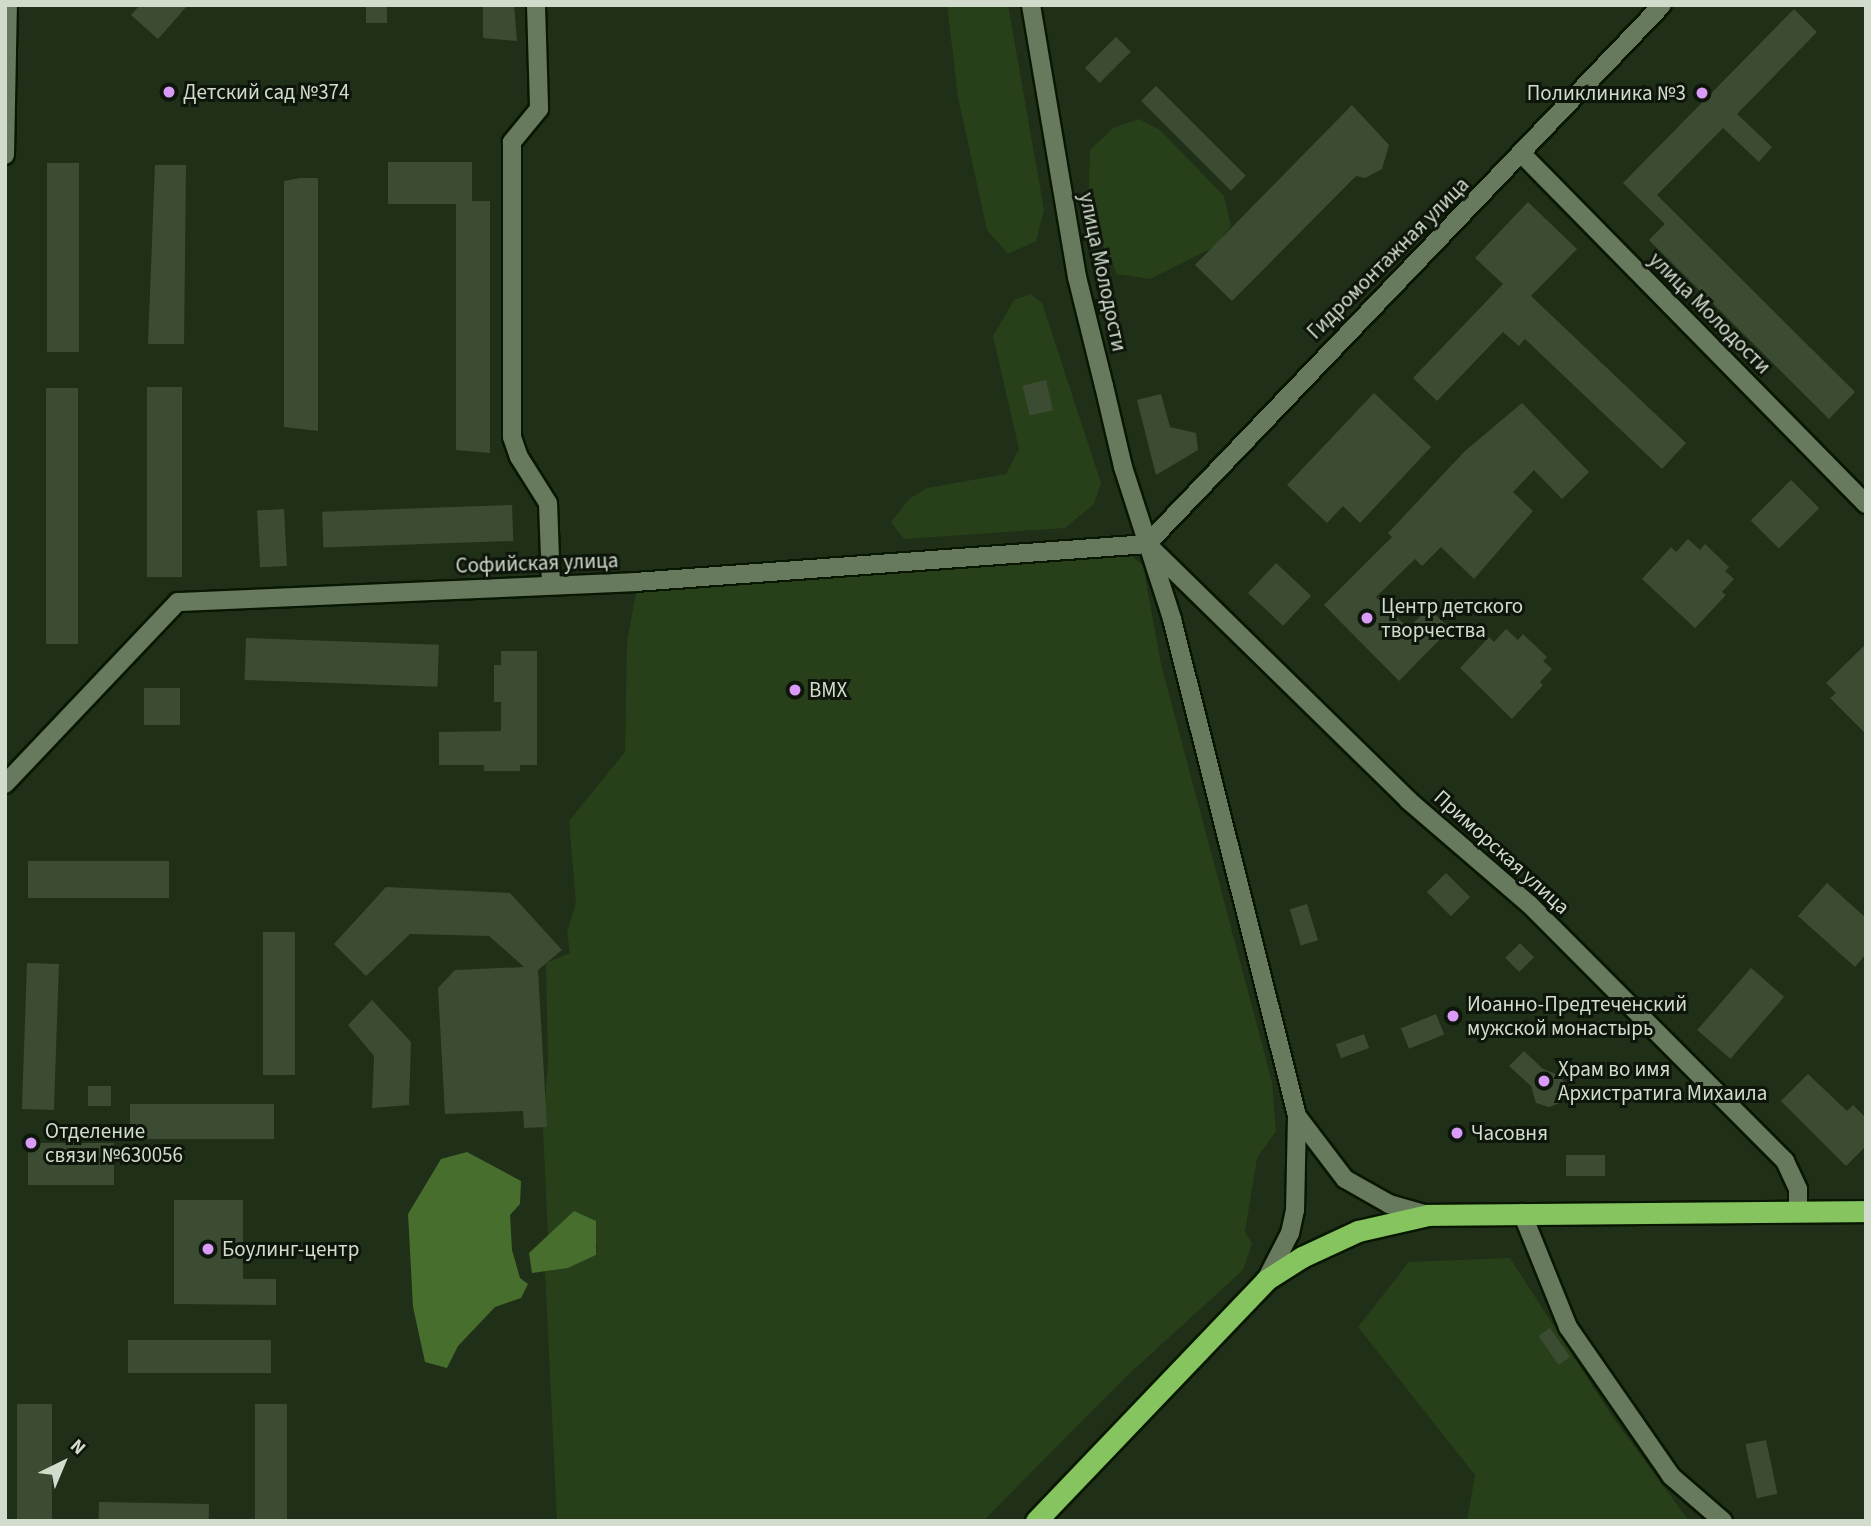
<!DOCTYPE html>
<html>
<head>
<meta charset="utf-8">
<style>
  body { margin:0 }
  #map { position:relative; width:1871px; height:1526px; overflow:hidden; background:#202f17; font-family:"Source Sans 3",sans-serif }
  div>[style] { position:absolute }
  .green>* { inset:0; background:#28401a }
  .water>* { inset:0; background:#476e2d }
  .building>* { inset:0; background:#3c4c32; transform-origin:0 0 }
  .round { border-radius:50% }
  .roads { filter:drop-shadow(2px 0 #091702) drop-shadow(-2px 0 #091702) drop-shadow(0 2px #091702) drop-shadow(0 -2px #091702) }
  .street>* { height:18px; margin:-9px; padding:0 9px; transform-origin:9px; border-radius:9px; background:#687a5e }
  .secondary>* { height:18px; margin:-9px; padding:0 9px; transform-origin:9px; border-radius:9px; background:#687a5e }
  .highway>* { height:21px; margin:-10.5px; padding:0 10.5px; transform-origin:10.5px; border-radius:10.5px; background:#85c45e }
  .dots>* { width:19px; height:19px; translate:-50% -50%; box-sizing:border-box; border:4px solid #0e150a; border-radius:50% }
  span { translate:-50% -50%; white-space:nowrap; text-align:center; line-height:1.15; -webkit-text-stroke:6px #0e150a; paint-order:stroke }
  .poi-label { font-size:21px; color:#d2dccd }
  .left { translate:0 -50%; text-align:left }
  .right { translate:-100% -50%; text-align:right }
  .street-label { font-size:21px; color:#d2dccd }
  .frame { position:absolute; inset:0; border:7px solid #d2dccd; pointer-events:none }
  .north { position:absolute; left:28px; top:1428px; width:70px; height:70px; -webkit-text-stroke:5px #0e150a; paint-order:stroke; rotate:43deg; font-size:19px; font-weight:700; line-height:28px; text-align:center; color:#d2dccd }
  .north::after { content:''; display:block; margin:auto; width:24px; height:32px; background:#d2dccd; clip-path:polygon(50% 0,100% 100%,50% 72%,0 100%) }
</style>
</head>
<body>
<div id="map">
  <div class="green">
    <div style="clip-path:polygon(947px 5px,1008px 5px,1044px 210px,1036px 241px,1008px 254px,987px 230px,958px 97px)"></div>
    <div style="clip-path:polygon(1139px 119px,1160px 130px,1224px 196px,1231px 226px,1214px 247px,1150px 279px,1117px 274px,1088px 214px,1090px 150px,1113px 128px)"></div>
    <div style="clip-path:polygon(1031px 294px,1042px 303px,1101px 483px,1094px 504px,1065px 528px,904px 539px,891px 522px,909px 499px,927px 488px,1006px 474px,1019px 449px,993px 336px,1014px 300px)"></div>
    <div style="clip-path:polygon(1130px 554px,1143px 566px,1161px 664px,1272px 1082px,1276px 1131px,1257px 1158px,1245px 1232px,1252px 1244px,1243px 1270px,1130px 1373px,983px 1521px,557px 1521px,545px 1271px,568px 1268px,596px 1255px,597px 1245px,575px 1212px,548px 1237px,543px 1129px,548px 1063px,546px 963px,570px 953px,567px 932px,576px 903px,569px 821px,625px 752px,627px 642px,636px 593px,661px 584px,728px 576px)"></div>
    <div style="clip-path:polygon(1510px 1258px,1612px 1416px,1689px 1521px,1467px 1521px,1475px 1475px,1358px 1327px,1409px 1262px)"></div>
  </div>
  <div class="water">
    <div style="clip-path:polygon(467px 1152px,521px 1181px,520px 1204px,510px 1215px,512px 1250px,520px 1278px,528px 1284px,521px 1298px,495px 1307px,458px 1346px,447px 1368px,425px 1362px,413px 1307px,408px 1214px,441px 1159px)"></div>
    <div style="clip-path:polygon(574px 1211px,596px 1221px,596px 1255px,568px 1268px,532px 1273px,529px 1253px)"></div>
  </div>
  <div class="building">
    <div style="clip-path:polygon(140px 5px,188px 5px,158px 39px,131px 15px)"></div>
    <div style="left:366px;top:5px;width:21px;height:18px"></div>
    <div style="clip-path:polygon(483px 5px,514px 5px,517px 41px,483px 38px)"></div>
    <div style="clip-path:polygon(1794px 9px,1817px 32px,1737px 114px,1772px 147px,1759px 162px,1723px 128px,1657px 195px,1855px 392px,1829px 419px,1649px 240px,1665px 224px,1623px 183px)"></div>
    <div style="left:1116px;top:37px;width:21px;height:44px;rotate:45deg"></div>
    <div style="left:1156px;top:86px;width:127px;height:21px;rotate:45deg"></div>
    <div style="clip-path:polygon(1352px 105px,1389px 145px,1382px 169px,1365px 178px,1356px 176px,1232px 301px,1195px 265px)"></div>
    <div style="clip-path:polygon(388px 162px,472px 162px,472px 201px,490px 201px,490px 453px,456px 450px,456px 204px,388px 204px)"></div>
    <div style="left:47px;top:163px;width:32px;height:189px"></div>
    <div style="clip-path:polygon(155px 165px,186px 165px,184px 344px,148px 344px)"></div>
    <div style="clip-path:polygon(300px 178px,318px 178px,318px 431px,284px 427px,284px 181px)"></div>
    <div style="clip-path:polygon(1528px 202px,1577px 249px,1531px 296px,1686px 443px,1662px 469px,1525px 339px,1519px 346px,1503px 332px,1437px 401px,1413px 378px,1503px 284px,1475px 258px)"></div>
    <div style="left:1046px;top:380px;width:31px;height:24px;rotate:77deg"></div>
    <div style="left:147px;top:387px;width:35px;height:190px"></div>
    <div style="left:46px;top:388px;width:32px;height:256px"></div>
    <div style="clip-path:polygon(1374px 393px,1431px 447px,1360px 523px,1343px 506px,1327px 523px,1287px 485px)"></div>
    <div style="clip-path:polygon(1161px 394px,1170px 427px,1196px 433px,1198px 450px,1156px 475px,1137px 400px)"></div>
    <div style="clip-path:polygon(1522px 403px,1589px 472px,1562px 499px,1534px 470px,1513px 492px,1533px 511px,1474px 579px,1441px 547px,1422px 566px,1415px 559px,1376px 597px,1408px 628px,1429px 608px,1450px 629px,1399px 681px,1324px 605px,1392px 537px,1388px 533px,1465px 451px)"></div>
    <div style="left:1791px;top:480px;width:40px;height:57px;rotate:45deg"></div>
    <div style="left:512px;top:505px;width:36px;height:190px;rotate:88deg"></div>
    <div style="left:284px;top:509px;width:57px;height:27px;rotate:87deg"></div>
    <div style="clip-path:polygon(1688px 539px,1700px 550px,1705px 544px,1729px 567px,1725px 571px,1734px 579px,1722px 592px,1726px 595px,1695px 628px,1642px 579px,1671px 547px,1676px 552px)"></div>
    <div style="left:1276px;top:563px;width:48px;height:41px;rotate:43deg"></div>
    <div style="clip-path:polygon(1506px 629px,1518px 640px,1523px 634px,1547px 657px,1543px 661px,1552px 669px,1540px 682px,1543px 685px,1512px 719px,1460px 668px,1489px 637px,1494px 642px)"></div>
    <div style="left:246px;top:638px;width:193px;height:42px;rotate:2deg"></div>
    <div style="clip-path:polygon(1866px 644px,1866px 734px,1830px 698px,1836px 693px,1826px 683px)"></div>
    <div style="clip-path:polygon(501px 651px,537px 651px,537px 765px,520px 765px,520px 771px,484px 771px,484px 765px,439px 765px,439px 732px,501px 731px,501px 702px,494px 702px,494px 665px,501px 665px)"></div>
    <div style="left:144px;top:688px;width:36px;height:37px"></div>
    <div style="left:28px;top:861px;width:141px;height:37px"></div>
    <div style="left:1446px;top:873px;width:34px;height:27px;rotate:45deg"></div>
    <div style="clip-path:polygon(1827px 883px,1866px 918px,1866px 954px,1855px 967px,1798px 916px)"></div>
    <div style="clip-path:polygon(386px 887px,510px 893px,562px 950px,538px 970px,547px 1127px,524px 1128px,523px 1111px,445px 1114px,438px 988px,455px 970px,524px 967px,489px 936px,410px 934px,366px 976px,334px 944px)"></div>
    <div style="left:1307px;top:904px;width:38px;height:18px;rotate:73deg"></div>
    <div style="left:263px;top:932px;width:32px;height:143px"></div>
    <div style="left:1520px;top:943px;width:20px;height:21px;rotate:45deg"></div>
    <div style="left:27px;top:963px;width:32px;height:146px;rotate:2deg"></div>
    <div style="left:1751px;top:968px;width:44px;height:82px;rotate:41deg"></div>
    <div style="clip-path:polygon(372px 1000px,411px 1042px,409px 1105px,372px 1108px,374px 1056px,348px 1025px)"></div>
    <div style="left:1436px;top:1014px;width:22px;height:38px;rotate:68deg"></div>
    <div style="left:1364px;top:1034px;width:15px;height:30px;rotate:70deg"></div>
    <div style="clip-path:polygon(1524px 1051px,1543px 1069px,1561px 1076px,1567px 1089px,1562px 1102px,1549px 1107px,1536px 1103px,1531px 1086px,1509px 1066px)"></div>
    <div style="clip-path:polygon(1808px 1074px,1847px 1111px,1853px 1105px,1866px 1118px,1866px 1146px,1846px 1166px,1781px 1101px)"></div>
    <div style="left:88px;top:1086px;width:23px;height:20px"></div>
    <div style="left:130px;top:1104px;width:144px;height:35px"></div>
    <div class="round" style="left:1448px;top:1123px;width:18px;height:18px"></div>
    <div style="left:28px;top:1143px;width:86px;height:42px"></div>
    <div style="left:1566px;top:1155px;width:39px;height:21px"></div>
    <div style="clip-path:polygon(174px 1200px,243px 1200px,243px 1279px,276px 1279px,276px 1305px,174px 1304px)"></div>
    <div style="left:1550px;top:1328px;width:35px;height:14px;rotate:55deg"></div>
    <div style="left:128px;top:1340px;width:143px;height:33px"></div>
    <div style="left:17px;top:1404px;width:35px;height:117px"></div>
    <div style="left:255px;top:1404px;width:32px;height:117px"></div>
    <div style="left:1766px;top:1440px;width:55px;height:21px;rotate:78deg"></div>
    <div style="left:99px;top:1502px;width:110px;height:19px;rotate:1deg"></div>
  </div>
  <div class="roads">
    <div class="street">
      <div style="left:536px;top:5px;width:104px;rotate:88.3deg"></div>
      <div style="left:539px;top:109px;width:43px;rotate:129.3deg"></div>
      <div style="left:512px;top:142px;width:295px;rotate:90deg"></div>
      <div style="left:512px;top:437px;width:21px;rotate:71deg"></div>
      <div style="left:519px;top:457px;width:54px;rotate:57.8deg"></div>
      <div style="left:548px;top:503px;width:81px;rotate:87.9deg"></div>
      <div style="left:1522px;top:154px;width:491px;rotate:45.5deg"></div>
      <div style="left:1147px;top:544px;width:366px;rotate:44.4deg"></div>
      <div style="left:1408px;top:800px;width:160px;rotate:40.7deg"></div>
      <div style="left:1529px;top:904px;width:363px;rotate:45.1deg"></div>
      <div style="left:1785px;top:1161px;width:31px;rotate:65deg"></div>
      <div style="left:1798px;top:1189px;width:21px;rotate:90deg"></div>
      <div style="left:1522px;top:1213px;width:123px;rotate:68deg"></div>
      <div style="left:1568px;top:1327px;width:181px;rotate:55.3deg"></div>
      <div style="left:1671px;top:1476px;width:69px;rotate:40.9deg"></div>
    </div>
    <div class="secondary">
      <div style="left:1031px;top:5px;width:276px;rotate:80.4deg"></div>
      <div style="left:1077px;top:277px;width:112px;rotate:76.1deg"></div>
      <div style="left:1104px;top:386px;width:83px;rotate:76.8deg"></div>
      <div style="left:1123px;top:467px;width:160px;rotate:72.1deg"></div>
      <div style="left:1172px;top:619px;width:512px;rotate:75.88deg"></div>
      <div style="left:1297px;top:1116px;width:94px;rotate:91.2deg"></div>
      <div style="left:1295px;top:1210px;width:24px;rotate:102deg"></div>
      <div style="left:1290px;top:1233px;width:53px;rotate:117.1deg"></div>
      <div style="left:5px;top:155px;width:150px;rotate:-88.9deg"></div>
      <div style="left:1147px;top:544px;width:745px;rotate:-46.3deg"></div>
      <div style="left:5px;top:784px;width:251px;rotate:-46.5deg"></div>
      <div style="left:178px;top:602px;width:457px;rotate:-2.5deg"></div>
      <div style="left:635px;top:582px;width:513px;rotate:-4.24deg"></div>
      <div style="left:1297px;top:1116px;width:79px;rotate:52.7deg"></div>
      <div style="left:1345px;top:1179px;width:51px;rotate:29.6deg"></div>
      <div style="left:1389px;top:1204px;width:41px;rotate:15.8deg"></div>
    </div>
    <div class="highway">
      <div style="left:1036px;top:1521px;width:333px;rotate:-46.3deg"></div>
      <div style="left:1266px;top:1280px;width:43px;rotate:-32.6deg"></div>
      <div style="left:1302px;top:1257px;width:62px;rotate:-24.9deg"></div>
      <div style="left:1358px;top:1231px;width:72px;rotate:-12.9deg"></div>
      <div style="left:1428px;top:1215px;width:438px;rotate:-0.5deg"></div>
    </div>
  </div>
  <div class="dots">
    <div style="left:169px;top:92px;background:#da9af7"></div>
    <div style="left:1702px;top:93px;background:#da9af7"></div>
    <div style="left:1367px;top:618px;background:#da9af7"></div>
    <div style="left:795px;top:690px;background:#da9af7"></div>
    <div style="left:1453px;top:1016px;background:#da9af7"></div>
    <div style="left:1544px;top:1081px;background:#da9af7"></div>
    <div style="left:1457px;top:1133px;background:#da9af7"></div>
    <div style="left:31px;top:1143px;background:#da9af7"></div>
    <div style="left:208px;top:1249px;background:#da9af7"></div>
  </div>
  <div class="poi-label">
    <span class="left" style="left:183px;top:92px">Детский сад №374</span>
    <span class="right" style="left:1686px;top:93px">Поликлиника №3</span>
    <span class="left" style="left:1381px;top:618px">Центр детского<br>творчества</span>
    <span class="left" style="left:809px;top:690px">BMX</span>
    <span class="left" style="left:1467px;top:1016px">Иоанно-Предтеченский<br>мужской монастырь</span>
    <span class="left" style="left:1558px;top:1081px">Храм во имя<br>Архистратига Михаила</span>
    <span class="left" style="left:45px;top:1143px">Отделение<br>связи №630056</span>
    <span class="left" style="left:1471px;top:1133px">Часовня</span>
    <span class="left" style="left:222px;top:1249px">Боулинг-центр</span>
  </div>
  <div class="street-label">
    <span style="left:1388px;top:258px;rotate:-45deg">Гидромонтажная улица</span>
    <span style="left:1103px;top:272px;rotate:78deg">улица Молодости</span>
    <span style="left:1710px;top:313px;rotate:45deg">улица Молодости</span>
    <span style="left:537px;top:563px;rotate:-2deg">Софийская улица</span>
    <span style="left:1502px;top:852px;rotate:42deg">Приморская улица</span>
  </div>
  <div class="frame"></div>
  <div class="north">N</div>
</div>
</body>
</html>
